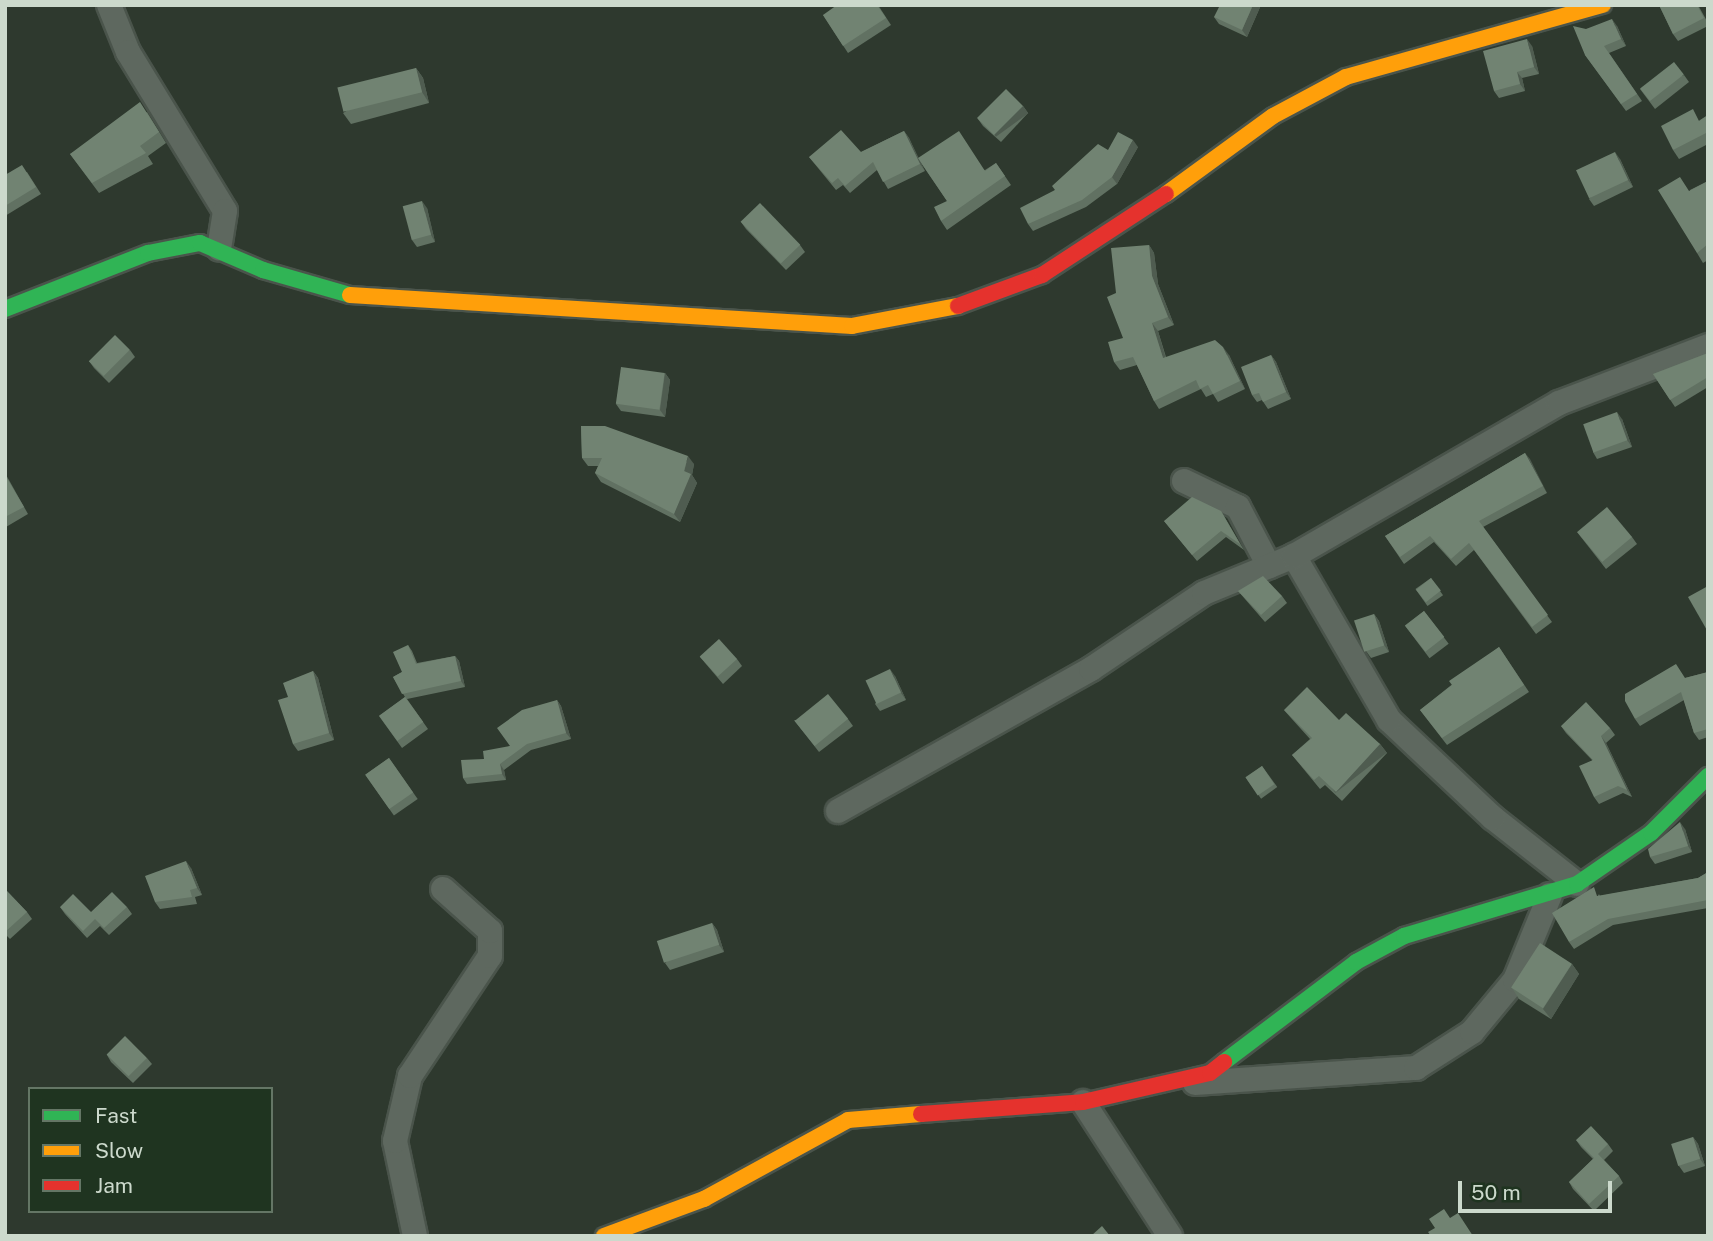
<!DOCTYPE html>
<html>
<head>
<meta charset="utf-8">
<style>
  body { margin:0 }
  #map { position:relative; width:1713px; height:1241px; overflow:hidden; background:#2e392e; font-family:"Public Sans",sans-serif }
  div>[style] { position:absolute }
  .roads { filter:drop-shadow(2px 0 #4a544b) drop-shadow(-2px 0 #4a544b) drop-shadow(0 2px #4a544b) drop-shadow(0 -2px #4a544b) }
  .street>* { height:24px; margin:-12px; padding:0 12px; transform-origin:12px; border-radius:12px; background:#5e685f }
  .fast>* { height:16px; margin:-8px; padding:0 8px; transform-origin:8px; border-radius:8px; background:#30b455 }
  .slow>* { height:16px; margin:-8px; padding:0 8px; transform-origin:8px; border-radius:8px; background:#ff9f0a }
  .jam>* { height:16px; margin:-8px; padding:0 8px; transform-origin:8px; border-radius:8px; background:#e5322d }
  .wall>* { inset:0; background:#617162; transform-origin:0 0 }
  .shaded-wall>* { inset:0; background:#4f5c50; transform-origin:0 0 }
  .building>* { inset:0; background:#718372; transform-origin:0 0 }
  span { translate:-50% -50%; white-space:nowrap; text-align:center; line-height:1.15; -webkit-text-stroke:7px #1f3420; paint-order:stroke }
  .frame { position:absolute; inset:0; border:7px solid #ccd9cc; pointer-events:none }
  .legend { position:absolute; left:28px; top:1087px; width:245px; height:126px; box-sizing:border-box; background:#1f3420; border:2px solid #647665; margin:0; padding:9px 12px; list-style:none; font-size:21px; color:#ccd9cc }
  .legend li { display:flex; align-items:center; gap:14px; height:35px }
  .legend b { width:35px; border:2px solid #647665 }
  .scale { position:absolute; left:1458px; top:1181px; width:154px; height:32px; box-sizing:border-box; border:4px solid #ccd9cc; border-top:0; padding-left:9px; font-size:21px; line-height:24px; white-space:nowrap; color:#ccd9cc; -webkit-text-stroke:5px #1f3420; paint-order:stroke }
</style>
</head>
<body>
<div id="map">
  <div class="roads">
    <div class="street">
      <div style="left:109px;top:5px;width:51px;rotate:68deg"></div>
      <div style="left:128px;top:52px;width:186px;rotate:58.6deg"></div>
      <div style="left:225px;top:211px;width:38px;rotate:99deg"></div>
      <div style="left:1184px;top:481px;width:60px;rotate:25.7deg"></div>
      <div style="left:1238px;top:507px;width:67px;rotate:62.3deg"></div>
      <div style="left:838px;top:811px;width:290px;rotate:-29.3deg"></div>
      <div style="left:1091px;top:669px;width:136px;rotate:-33.9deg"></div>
      <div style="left:1204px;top:593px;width:97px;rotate:-22.3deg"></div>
      <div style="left:1577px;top:884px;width:107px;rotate:-141.8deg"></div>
      <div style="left:1493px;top:818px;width:143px;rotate:-136.7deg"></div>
      <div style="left:1389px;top:720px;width:190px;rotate:-120.1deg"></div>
      <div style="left:1294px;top:556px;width:306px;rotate:-30deg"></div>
      <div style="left:1559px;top:403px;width:160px;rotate:-20.9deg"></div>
      <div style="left:1195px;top:1083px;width:222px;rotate:-3.9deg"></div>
      <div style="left:1416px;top:1068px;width:67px;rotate:-32.7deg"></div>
      <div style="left:1472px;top:1032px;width:67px;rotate:-50.4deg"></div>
      <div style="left:1515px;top:980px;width:92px;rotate:-67.6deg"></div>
      <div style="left:1083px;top:1102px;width:160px;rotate:57deg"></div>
      <div style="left:415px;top:1236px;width:97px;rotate:-101.9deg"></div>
      <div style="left:395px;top:1141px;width:67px;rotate:-77deg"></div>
      <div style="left:410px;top:1076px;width:144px;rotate:-56.3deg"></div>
      <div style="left:490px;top:956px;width:25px;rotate:-90deg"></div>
      <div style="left:490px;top:931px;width:63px;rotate:-138.2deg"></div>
    </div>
    <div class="fast">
      <div style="left:5px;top:309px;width:154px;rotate:-21.4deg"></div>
      <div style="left:148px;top:253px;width:53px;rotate:-10.9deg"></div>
      <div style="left:200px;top:243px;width:69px;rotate:23.2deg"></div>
      <div style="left:263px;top:270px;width:91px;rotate:16deg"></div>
      <div style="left:1224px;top:1062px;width:166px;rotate:-37.1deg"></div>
      <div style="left:1356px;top:962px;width:55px;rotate:-28.4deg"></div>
      <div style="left:1404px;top:936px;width:181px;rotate:-16.7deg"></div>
      <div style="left:1577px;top:884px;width:90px;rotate:-34.6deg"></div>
      <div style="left:1651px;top:833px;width:81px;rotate:-45deg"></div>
    </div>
    <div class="slow">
      <div style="left:1166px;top:194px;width:132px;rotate:-36.1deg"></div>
      <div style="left:1273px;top:116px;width:83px;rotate:-28.1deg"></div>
      <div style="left:1346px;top:77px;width:267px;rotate:-15.7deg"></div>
      <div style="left:350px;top:295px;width:503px;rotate:3.53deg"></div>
      <div style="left:852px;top:326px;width:108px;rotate:-10.7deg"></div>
      <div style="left:604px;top:1236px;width:107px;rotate:-20.3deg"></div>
      <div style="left:704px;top:1199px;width:164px;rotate:-28.7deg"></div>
      <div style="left:848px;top:1120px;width:73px;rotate:-4.7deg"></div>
    </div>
    <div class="jam">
      <div style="left:958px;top:306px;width:90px;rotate:-20.3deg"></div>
      <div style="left:1042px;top:275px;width:148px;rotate:-33.2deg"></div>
      <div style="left:921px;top:1114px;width:162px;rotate:-4.2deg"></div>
      <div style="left:1083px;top:1102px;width:130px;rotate:-12.9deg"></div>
      <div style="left:1210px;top:1073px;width:18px;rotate:-38deg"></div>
    </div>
  </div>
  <div class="wall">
    <div style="clip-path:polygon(878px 5px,891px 25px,848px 53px,823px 15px)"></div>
    <div style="clip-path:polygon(1261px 5px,1247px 37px,1219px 24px,1214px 17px)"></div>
    <div style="clip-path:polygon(1659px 5px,1698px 5px,1708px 23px,1708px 26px,1678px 41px,1673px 34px)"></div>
    <div style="clip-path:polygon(1617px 26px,1626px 46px,1609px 53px,1642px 101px,1626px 111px,1585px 55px,1586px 29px)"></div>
    <div style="clip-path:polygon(1532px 46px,1539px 74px,1522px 78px,1525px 91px,1499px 98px,1494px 91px)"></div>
    <div style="clip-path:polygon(416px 68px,423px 78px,429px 103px,351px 124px,343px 113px)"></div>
    <div style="clip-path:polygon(1684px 75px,1689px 82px,1655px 109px,1640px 89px)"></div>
    <div style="clip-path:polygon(1023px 106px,1028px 113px,1001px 142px,983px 126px,978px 119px)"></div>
    <div style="clip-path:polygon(147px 112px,166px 143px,148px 156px,153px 164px,99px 193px,70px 154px)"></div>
    <div style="clip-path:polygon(1708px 115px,1708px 144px,1679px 159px,1673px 150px,1700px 120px)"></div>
    <div style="clip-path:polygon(904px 131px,909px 138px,918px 158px,985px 170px,996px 163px,1011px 185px,947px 230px,941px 221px,947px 201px,919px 160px,925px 171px,888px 189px,877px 170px,850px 193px,843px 185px,836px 190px,809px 157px,861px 152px)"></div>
    <div style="clip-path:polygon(1138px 147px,1117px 184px,1086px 207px,1033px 231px,1028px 224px,1055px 190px,1108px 150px)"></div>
    <div style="clip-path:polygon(1620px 159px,1633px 187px,1594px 206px,1589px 199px)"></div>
    <div style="clip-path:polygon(27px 172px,41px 194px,5px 216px,5px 175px)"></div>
    <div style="clip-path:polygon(1708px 181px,1708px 260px,1703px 263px,1697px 253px,1690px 190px)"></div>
    <div style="clip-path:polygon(427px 208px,435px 242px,417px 247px,412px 240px)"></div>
    <div style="clip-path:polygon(741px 222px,800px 245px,805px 252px,786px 270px,746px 229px)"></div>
    <div style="clip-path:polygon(1149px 245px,1154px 253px,1158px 284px,1174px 325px,1158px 331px,1166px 357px,1229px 355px,1245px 389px,1218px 402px,1213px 394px,1206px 397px,1201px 389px,1159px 409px,1154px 401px,1137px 365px,1120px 370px,1114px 362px,1123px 338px)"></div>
    <div style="clip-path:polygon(130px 350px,135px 357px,109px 383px,94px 368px,89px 361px)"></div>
    <div style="clip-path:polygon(1708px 353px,1708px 387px,1675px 407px,1653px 374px)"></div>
    <div style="clip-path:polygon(1271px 355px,1276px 362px,1291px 399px,1268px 409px,1262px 400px,1257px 402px,1252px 395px)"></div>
    <div style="clip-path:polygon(665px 373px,670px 380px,665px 417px,621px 411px,616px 404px)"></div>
    <div style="clip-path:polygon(1622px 419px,1632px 447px,1597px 459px,1593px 452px)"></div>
    <div style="clip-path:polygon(581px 426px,694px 464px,692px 475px,697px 483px,680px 522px,601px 482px,595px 473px,598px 466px,588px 466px,582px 458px)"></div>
    <div style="clip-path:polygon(1525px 453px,1547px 493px,1483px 527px,1552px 622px,1536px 634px,1474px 550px,1456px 566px,1434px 542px,1404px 564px,1385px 536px)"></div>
    <div style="clip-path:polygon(5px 473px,28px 514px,6px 527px,5px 526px)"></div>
    <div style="clip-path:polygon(1221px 511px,1244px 550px,1226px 537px,1197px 561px,1164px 521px)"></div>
    <div style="clip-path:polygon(1577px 532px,1632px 537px,1637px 544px,1606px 569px)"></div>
    <div style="left:1431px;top:578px;width:21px;height:19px;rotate:55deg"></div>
    <div style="clip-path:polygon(1238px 591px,1282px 596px,1287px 603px,1265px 622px)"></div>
    <div style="left:1424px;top:611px;width:41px;height:24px;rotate:53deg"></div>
    <div style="clip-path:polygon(1374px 614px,1379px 621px,1389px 652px,1371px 658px,1366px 651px)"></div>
    <div style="clip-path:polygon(408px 645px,412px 651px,417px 663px,455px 656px,459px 661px,465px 687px,407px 699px,428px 729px,402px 748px,379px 716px,405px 697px,393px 677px,402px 672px)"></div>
    <div style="clip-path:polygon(1499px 647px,1529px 692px,1447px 745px,1420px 710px)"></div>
    <div style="clip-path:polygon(700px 657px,737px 659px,742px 666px,723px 684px)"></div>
    <div style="clip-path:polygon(313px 671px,318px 678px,334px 740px,298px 751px,293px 744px,288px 697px)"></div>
    <div style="clip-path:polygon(1708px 672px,1708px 737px,1699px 740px,1694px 733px,1684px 700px,1640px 726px,1635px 719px,1685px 678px)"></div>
    <div style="clip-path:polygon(895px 676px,906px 700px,880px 711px,875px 704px)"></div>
    <div style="clip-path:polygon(557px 700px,561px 706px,571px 739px,531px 750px,504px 770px,506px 780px,467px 784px,463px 778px,484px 759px,510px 746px)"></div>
    <div style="clip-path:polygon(1284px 710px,1339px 720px,1380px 744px,1387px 753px,1342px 801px,1325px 785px,1320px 789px,1292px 755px,1310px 739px,1291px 718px)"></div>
    <div style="clip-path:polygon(848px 719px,853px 726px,819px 752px,794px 720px)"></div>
    <div style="clip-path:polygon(1561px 726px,1610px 728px,1615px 735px,1606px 743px,1632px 797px,1623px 793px,1599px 804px,1594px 797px,1592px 760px,1566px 733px)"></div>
    <div style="left:389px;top:758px;width:50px;height:29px;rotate:55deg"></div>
    <div style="left:1262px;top:766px;width:26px;height:20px;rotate:54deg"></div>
    <div style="clip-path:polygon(1685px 829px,1692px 852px,1655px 864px,1650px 857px)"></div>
    <div style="clip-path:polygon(191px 868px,202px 895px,195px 897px,197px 904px,160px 909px,155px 902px)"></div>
    <div style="clip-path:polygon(1708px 872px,1708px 908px,1613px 925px,1574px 949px,1569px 942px,1599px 894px,1600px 896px,1698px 878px)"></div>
    <div style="clip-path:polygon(5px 889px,27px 912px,32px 919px,10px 939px,5px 934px)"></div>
    <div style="clip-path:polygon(60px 907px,91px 912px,127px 907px,132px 914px,109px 935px,100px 926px,87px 938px,65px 914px)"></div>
    <div style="clip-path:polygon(712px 923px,717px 930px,724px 952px,670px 970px,665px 963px)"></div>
    <div style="clip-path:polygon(1572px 964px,1579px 974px,1551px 1019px,1519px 999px,1512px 988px)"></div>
    <div style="clip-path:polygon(107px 1055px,147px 1058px,152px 1064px,133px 1083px,111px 1062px)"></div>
    <div style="clip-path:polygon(1693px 1137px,1698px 1144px,1705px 1166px,1684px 1173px,1679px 1166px)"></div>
    <div style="clip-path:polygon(1576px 1140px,1608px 1144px,1613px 1151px,1604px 1160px,1619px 1176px,1623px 1183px,1594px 1211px,1573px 1189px,1569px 1182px,1593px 1159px,1581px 1147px)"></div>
  </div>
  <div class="shaded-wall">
    <div style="clip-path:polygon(1253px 5px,1261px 5px,1247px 37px,1242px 30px)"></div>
    <div style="clip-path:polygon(1612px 19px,1617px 26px,1626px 46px,1621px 39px)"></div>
    <div style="clip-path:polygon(1527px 39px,1532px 46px,1539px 74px,1534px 67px)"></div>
    <div style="clip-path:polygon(416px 68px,423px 78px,429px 103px,422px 92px)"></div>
    <div style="clip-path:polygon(1517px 72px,1522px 78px,1525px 91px,1520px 84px)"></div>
    <div style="left:1023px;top:106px;width:9px;height:40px;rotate:54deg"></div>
    <div style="clip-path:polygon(904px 131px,909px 138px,925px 171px,920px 164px)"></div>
    <div style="clip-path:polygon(1133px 140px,1138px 147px,1117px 184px,1112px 177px)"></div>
    <div style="clip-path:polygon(1615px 152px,1620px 159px,1633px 187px,1628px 180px)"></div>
    <div style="clip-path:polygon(422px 201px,427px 208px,435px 242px,431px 235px)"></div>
    <div style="clip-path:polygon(1149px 245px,1154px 253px,1158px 284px,1174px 325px,1168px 317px,1152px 276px)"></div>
    <div style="clip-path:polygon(1152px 323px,1158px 331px,1168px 366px,1163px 358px)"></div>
    <div style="clip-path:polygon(1223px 347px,1229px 355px,1245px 389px,1240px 381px)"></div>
    <div style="clip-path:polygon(1271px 355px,1276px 362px,1291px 399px,1286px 392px)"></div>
    <div style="clip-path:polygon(665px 373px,670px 380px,665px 417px,660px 410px)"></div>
    <div style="clip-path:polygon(1617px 412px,1622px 419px,1632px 447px,1627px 440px)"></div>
    <div style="clip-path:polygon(1525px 453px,1530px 459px,1547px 493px,1543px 486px)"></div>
    <div style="clip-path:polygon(688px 456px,694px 464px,692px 475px,697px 483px,680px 522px,674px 514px)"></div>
    <div style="clip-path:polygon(1374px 614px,1379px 621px,1389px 652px,1384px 645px)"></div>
    <div style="clip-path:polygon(455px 656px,459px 661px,465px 687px,461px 681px)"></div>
    <div style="clip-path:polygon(890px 669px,895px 676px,906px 700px,901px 693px)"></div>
    <div style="clip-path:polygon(313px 671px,318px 678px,334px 740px,329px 733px)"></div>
    <div style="clip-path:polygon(557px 700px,561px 706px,571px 739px,566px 733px)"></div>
    <div style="clip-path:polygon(1601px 736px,1606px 743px,1632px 797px,1627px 790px)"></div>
    <div style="left:1380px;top:744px;width:11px;height:65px;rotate:52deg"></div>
    <div style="clip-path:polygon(500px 764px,504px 770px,506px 780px,502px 774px)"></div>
    <div style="clip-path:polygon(1680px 822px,1685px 829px,1692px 852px,1688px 846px)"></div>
    <div style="clip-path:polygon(186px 861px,191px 868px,202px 895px,197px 888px)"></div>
    <div style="clip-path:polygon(712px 923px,717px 930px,724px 952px,719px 945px)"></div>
    <div style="clip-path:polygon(1572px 964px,1579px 974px,1551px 1019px,1543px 1009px)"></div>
    <div style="clip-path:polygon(1693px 1137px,1698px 1144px,1705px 1166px,1700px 1159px)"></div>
  </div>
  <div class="building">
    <div style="clip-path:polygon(837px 5px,877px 5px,886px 18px,843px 46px,823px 15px)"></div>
    <div style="clip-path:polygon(1220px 5px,1253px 5px,1242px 30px,1214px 17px)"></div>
    <div style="clip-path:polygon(1659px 5px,1697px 5px,1704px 18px,1673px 34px)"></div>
    <div style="clip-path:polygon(1612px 19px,1621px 39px,1604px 46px,1637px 94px,1621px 104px,1585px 55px,1573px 26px,1586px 29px)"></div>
    <div style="clip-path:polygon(1527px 39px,1534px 67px,1517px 72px,1520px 84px,1494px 91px,1483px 51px)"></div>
    <div style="left:1674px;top:62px;width:16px;height:43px;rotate:52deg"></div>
    <div style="left:416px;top:68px;width:25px;height:81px;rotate:76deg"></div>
    <div style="left:1006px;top:89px;width:24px;height:41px;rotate:45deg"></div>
    <div style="clip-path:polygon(140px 102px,159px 132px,140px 146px,146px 153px,92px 183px,70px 154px)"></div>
    <div style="clip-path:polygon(1693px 109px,1699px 121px,1708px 115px,1708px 132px,1673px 150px,1661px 126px)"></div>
    <div style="clip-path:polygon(841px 130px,861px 152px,904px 131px,920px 164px,883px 182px,873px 162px,845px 186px,838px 178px,832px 183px,809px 157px)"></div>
    <div style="clip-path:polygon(959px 131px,985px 171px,996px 163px,1005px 176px,941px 221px,934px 207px,947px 201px,918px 158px)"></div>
    <div style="clip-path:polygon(1118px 132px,1133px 140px,1112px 177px,1082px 200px,1028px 224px,1020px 208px,1055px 190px,1052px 186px,1098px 144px,1108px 150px)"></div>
    <div style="left:1615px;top:152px;width:31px;height:43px;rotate:65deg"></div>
    <div style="clip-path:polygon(22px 165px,36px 187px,5px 206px,5px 175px)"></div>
    <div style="clip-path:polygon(1680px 177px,1689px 191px,1708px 181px,1708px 244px,1697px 253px,1658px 190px)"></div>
    <div style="left:422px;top:201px;width:35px;height:20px;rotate:75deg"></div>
    <div style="left:760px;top:203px;width:58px;height:27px;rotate:46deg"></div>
    <div style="clip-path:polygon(1149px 245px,1152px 276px,1168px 317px,1152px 323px,1163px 358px,1215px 340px,1223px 347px,1240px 381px,1213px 394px,1208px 385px,1200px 389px,1196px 380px,1154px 401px,1133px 357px,1114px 362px,1108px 342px,1123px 338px,1107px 297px,1116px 293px,1111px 248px)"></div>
    <div style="left:115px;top:335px;width:21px;height:37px;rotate:45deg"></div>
    <div style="clip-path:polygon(1708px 353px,1708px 377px,1670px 400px,1653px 374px)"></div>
    <div style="clip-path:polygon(1271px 355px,1286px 392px,1263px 402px,1259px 393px,1252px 395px,1241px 367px)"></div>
    <div style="left:621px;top:367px;width:44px;height:37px;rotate:8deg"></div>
    <div style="left:1617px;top:412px;width:30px;height:36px;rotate:70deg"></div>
    <div style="clip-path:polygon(581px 426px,605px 426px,688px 456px,684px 471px,691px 474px,674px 514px,595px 473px,602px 458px,582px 458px)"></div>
    <div style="clip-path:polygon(1525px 453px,1543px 486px,1479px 521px,1548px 615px,1532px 627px,1469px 543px,1451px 559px,1430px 536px,1400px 557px,1385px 536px)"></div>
    <div style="clip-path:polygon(5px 475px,24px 507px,5px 517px)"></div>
    <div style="clip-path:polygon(1192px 497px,1221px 511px,1240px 544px,1221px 531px,1192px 555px,1164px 521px)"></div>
    <div style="left:1607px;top:507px;width:39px;height:39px;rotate:50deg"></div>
    <div style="clip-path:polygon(1263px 576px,1282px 596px,1261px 615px,1238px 591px)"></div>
    <div style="left:1431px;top:578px;width:16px;height:19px;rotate:52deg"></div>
    <div style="clip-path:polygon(1708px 586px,1708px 632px,1688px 597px)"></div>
    <div style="left:1424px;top:611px;width:33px;height:24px;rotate:52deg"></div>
    <div style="left:1374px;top:614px;width:33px;height:21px;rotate:72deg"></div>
    <div style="left:719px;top:639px;width:27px;height:26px;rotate:48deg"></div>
    <div style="clip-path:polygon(408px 645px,416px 664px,455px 656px,461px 681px,402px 694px,393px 677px,402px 672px,393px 652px)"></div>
    <div style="clip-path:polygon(1499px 647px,1524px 685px,1442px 738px,1420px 710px,1452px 685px,1449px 681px)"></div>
    <div style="clip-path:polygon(1676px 664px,1685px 678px,1708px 672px,1708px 729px,1694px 733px,1681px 692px,1635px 719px,1625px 701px,1625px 694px)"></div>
    <div style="left:890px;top:669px;width:26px;height:27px;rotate:65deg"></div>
    <div style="clip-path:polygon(313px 671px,329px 733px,293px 744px,278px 700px,288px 697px,283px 683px)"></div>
    <div style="clip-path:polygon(1307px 687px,1339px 720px,1346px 713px,1380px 744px,1336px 792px,1319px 776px,1314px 780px,1292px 755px,1312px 738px,1284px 710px)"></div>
    <div style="left:828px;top:694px;width:32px;height:43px;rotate:51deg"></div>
    <div style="left:405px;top:697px;width:31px;height:32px;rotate:54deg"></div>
    <div style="clip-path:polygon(557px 700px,566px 733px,527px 744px,500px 764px,502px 774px,463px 778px,461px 760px,484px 759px,483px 751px,510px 746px,497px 728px,522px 710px)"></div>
    <div style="clip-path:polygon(1586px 702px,1610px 728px,1601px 736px,1627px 790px,1618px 786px,1594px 797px,1579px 766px,1593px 760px,1561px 726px)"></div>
    <div style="left:389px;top:758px;width:42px;height:29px;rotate:55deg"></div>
    <div style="left:1262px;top:766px;width:22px;height:20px;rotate:56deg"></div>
    <div style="clip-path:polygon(1680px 822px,1688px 846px,1650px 857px,1648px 849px)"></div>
    <div style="clip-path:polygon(186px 861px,197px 888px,190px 890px,192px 897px,155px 902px,145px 876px)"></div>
    <div style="clip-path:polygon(1708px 872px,1708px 900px,1608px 919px,1569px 942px,1552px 913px,1594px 887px,1597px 896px,1698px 878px)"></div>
    <div style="clip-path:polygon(5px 889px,27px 912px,5px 932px)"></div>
    <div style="clip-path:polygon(112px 892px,127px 907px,104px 928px,95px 919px,83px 931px,60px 907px,73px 894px,91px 912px)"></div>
    <div style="left:712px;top:923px;width:23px;height:58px;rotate:72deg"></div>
    <div style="left:1540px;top:943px;width:38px;height:53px;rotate:33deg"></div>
    <div style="left:125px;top:1036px;width:31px;height:26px;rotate:45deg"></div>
    <div style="clip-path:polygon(1591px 1126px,1608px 1144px,1598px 1154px,1619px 1176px,1589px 1204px,1569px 1182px,1594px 1158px,1576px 1140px)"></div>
    <div style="left:1693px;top:1137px;width:23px;height:23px;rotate:72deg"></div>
    <div style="clip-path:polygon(1444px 1209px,1450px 1218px,1458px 1213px,1473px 1236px,1431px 1236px,1428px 1232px,1435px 1228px,1429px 1219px)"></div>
    <div style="clip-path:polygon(1102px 1226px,1110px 1236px,1091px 1236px)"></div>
  </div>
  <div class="frame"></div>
  <ul class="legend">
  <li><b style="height:9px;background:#30b455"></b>Fast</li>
  <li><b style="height:9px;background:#ff9f0a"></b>Slow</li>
  <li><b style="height:9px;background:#e5322d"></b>Jam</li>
  </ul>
  <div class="scale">50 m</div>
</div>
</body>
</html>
